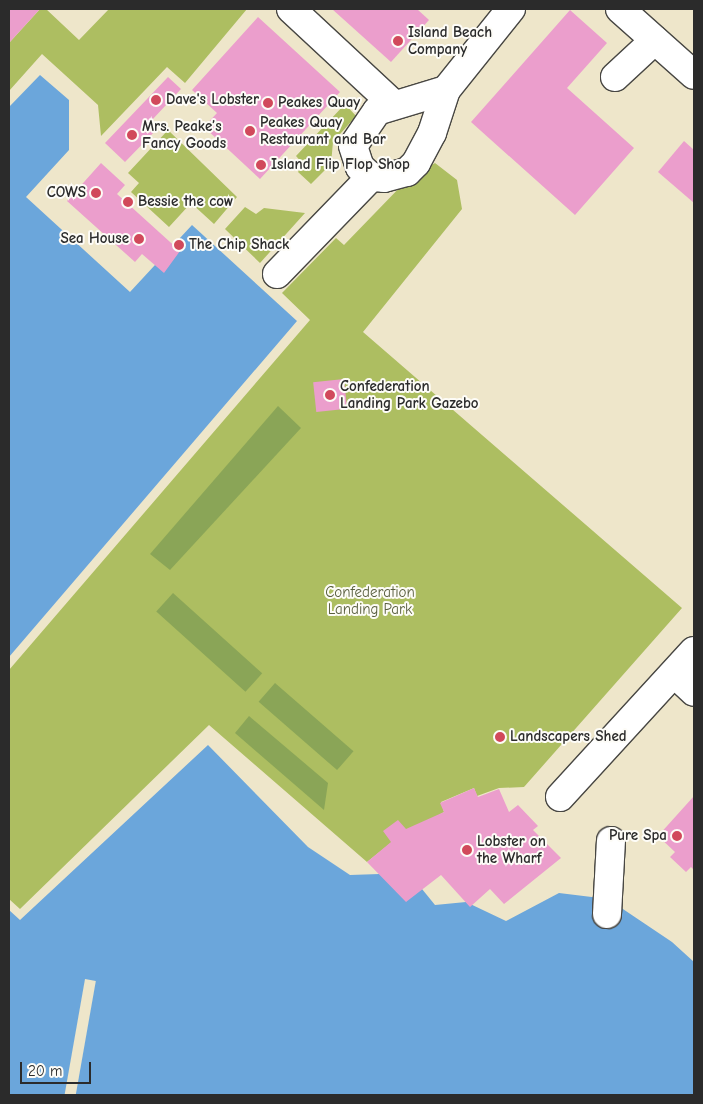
<!DOCTYPE html>
<html>
<head>
<meta charset="utf-8">
<style>
  body { margin:0 }
  #map { position:relative; width:703px; height:1104px; overflow:hidden; background:#eee6ca; font-family:"Comic Neue",sans-serif }
  div>[style] { position:absolute }
  .green>* { inset:0; background:#adbe61 }
  .forest>* { inset:0; background:#8aa557; transform-origin:0 0 }
  .water>* { inset:0; background:#6ba6db }
  .pier>* { inset:0; background:#eee6ca; transform-origin:0 0 }
  .building>* { inset:0; background:#eb9ecc; transform-origin:0 0 }
  .roads { filter:drop-shadow(1px 0 #484743) drop-shadow(-1px 0 #484743) drop-shadow(0 1px #484743) drop-shadow(0 -1px #484743) }
  .minor>* { height:28px; margin:-14px; padding:0 14px; transform-origin:14px; border-radius:14px; background:#fff }
  .dots>* { width:14px; height:14px; translate:-50% -50%; box-sizing:border-box; border:2px solid #fdfcf7; border-radius:50% }
  span { translate:-50% -50%; white-space:nowrap; text-align:center; line-height:1.15; -webkit-text-stroke:4px #fdfcf7; paint-order:stroke }
  .poi-label { font-size:15px; color:#2b2b2b; font-weight:700 }
  .left { translate:0 -50%; text-align:left }
  .right { translate:-100% -50%; text-align:right }
  .park-label { font-size:15px; color:#585e3e }
  .frame { position:absolute; inset:0; border:10px solid #2b2b2b; pointer-events:none }
  .scale { position:absolute; left:20px; top:1062px; width:71px; height:22px; box-sizing:border-box; border:2px solid #2b2b2b; border-top:0; padding-left:6px; font-size:15px; line-height:18px; white-space:nowrap; color:#2b2b2b; -webkit-text-stroke:4px #fdfcf7; paint-order:stroke }
</style>
</head>
<body>
<div id="map">
  <div class="green">
    <div style="clip-path:polygon(40px 9px,46px 9px,79px 40px,109px 9px,247px 9px,185px 83px,167px 67px,101px 136px,98px 105px,42px 54px,9px 91px,9px 43px)"></div>
    <div style="clip-path:polygon(345px 104px,356px 116px,333px 142px,331px 164px,311px 184px,298px 172px,303px 164px,296px 156px)"></div>
    <div style="clip-path:polygon(168px 130px,237px 197px,214px 224px,191px 203px,169px 227px,131px 192px,139px 183px,128px 173px)"></div>
    <div style="clip-path:polygon(435px 163px,457px 180px,462px 209px,363px 332px,682px 608px,524px 787px,499px 788px,477px 796px,474px 788px,441px 802px,444px 812px,392px 842px,367px 862px,209px 725px,20px 909px,9px 899px,9px 670px,310px 320px,282px 293px,336px 238px,344px 245px,405px 182px)"></div>
    <div style="clip-path:polygon(245px 207px,256px 214px,264px 208px,305px 213px,260px 263px,225px 229px)"></div>
  </div>
  <div class="forest">
    <div style="clip-path:polygon(278px 406px,301px 428px,170px 570px,150px 554px)"></div>
    <div style="left:173px;top:593px;width:120px;height:25px;rotate:42deg"></div>
    <div style="left:275px;top:683px;width:104px;height:25px;rotate:41deg"></div>
    <div style="clip-path:polygon(249px 716px,328px 783px,324px 810px,235px 733px)"></div>
  </div>
  <div class="water">
    <div style="clip-path:polygon(40px 75px,69px 100px,69px 150px,26px 197px,130px 292px,192px 225px,297px 321px,9px 657px,9px 107px)"></div>
    <div style="clip-path:polygon(208px 745px,308px 847px,350px 875px,409px 873px,435px 905px,466px 902px,506px 921px,559px 893px,608px 899px,672px 942px,694px 962px,694px 1095px,9px 1095px,9px 910px,20px 920px)"></div>
  </div>
  <div class="pier">
    <div style="left:85px;top:979px;width:11px;height:117px;rotate:10deg"></div>
  </div>
  <div class="building">
    <div style="clip-path:polygon(9px 9px,40px 9px,9px 43px)"></div>
    <div style="clip-path:polygon(332px 9px,417px 9px,429px 20px,391px 62px)"></div>
    <div style="clip-path:polygon(570px 10px,607px 43px,567px 88px,634px 148px,575px 215px,471px 122px)"></div>
    <div style="clip-path:polygon(258px 17px,340px 92px,260px 179px,204px 127px,217px 113px,192px 90px)"></div>
    <div style="clip-path:polygon(168px 77px,181px 89px,152px 120px,159px 127px,125px 162px,105px 143px)"></div>
    <div style="clip-path:polygon(684px 141px,694px 150px,694px 203px,658px 172px)"></div>
    <div style="clip-path:polygon(101px 163px,125px 185px,117px 194px,180px 251px,164px 273px,142px 254px,135px 262px,67px 201px)"></div>
    <div style="left:344px;top:379px;width:30px;height:31px;rotate:84deg"></div>
    <div style="clip-path:polygon(474px 788px,478px 797px,499px 789px,509px 812px,518px 805px,538px 826px,533px 830px,561px 858px,504px 904px,490px 889px,470px 907px,441px 875px,406px 902px,367px 862px,391px 842px,383px 831px,398px 820px,406px 829px,444px 812px,440px 803px)"></div>
    <div style="clip-path:polygon(694px 796px,694px 870px,691px 867px,686px 872px,670px 857px,675px 852px,658px 836px)"></div>
  </div>
  <div class="roads">
    <div class="minor">
      <div style="left:291px;top:9px;width:138px;rotate:42.9deg"></div>
      <div style="left:620px;top:9px;width:99px;rotate:41.7deg"></div>
      <div style="left:615px;top:77px;width:54px;rotate:-42.8deg"></div>
      <div style="left:446px;top:90px;width:72px;rotate:163.1deg"></div>
      <div style="left:377px;top:111px;width:42px;rotate:124.4deg"></div>
      <div style="left:353px;top:146px;width:22px;rotate:72deg"></div>
      <div style="left:360px;top:167px;width:15px;rotate:42deg"></div>
      <div style="left:371px;top:177px;width:13px;rotate:4deg"></div>
      <div style="left:384px;top:178px;width:24px;rotate:-15deg"></div>
      <div style="left:407px;top:172px;width:13px;rotate:-45deg"></div>
      <div style="left:416px;top:163px;width:34px;rotate:-62deg"></div>
      <div style="left:432px;top:133px;width:45px;rotate:-72deg"></div>
      <div style="left:446px;top:90px;width:104px;rotate:-51.3deg"></div>
      <div style="left:277px;top:274px;width:135px;rotate:-45.9deg"></div>
      <div style="left:675px;top:674px;width:26px;rotate:43deg"></div>
      <div style="left:560px;top:797px;width:198px;rotate:-47.5deg"></div>
      <div style="left:607px;top:914px;width:73px;rotate:-86.9deg"></div>
    </div>
  </div>
  <div class="dots">
    <div style="left:398px;top:41px;background:#d1495b"></div>
    <div style="left:156px;top:100px;background:#d1495b"></div>
    <div style="left:268px;top:103px;background:#d1495b"></div>
    <div style="left:250px;top:131px;background:#d1495b"></div>
    <div style="left:132px;top:135px;background:#d1495b"></div>
    <div style="left:261px;top:165px;background:#d1495b"></div>
    <div style="left:96px;top:193px;background:#d1495b"></div>
    <div style="left:128px;top:202px;background:#d1495b"></div>
    <div style="left:139px;top:239px;background:#d1495b"></div>
    <div style="left:179px;top:245px;background:#d1495b"></div>
    <div style="left:330px;top:395px;background:#d1495b"></div>
    <div style="left:500px;top:737px;background:#d1495b"></div>
    <div style="left:677px;top:836px;background:#d1495b"></div>
    <div style="left:467px;top:850px;background:#d1495b"></div>
  </div>
  <div class="poi-label">
    <span class="left" style="left:408px;top:41px">Island Beach<br>Company</span>
    <span class="left" style="left:166px;top:100px">Dave's Lobster</span>
    <span class="left" style="left:278px;top:103px">Peakes Quay</span>
    <span class="left" style="left:260px;top:131px">Peakes Quay<br>Restaurant and Bar</span>
    <span class="left" style="left:142px;top:135px">Mrs. Peake’s<br>Fancy Goods</span>
    <span class="left" style="left:271px;top:165px">Island Flip Flop Shop</span>
    <span class="right" style="left:86px;top:193px">COWS</span>
    <span class="left" style="left:138px;top:202px">Bessie the cow</span>
    <span class="right" style="left:129px;top:239px">Sea House</span>
    <span class="left" style="left:189px;top:245px">The Chip Shack</span>
    <span class="left" style="left:340px;top:395px">Confederation<br>Landing Park Gazebo</span>
    <span class="left" style="left:510px;top:737px">Landscapers Shed</span>
    <span class="right" style="left:667px;top:836px">Pure Spa</span>
    <span class="left" style="left:477px;top:850px">Lobster on<br>the Wharf</span>
  </div>
  <div class="park-label">
    <span style="left:370px;top:601px">Confederation<br>Landing Park</span>
  </div>
  <div class="frame"></div>
  <div class="scale">20 m</div>
</div>
</body>
</html>
